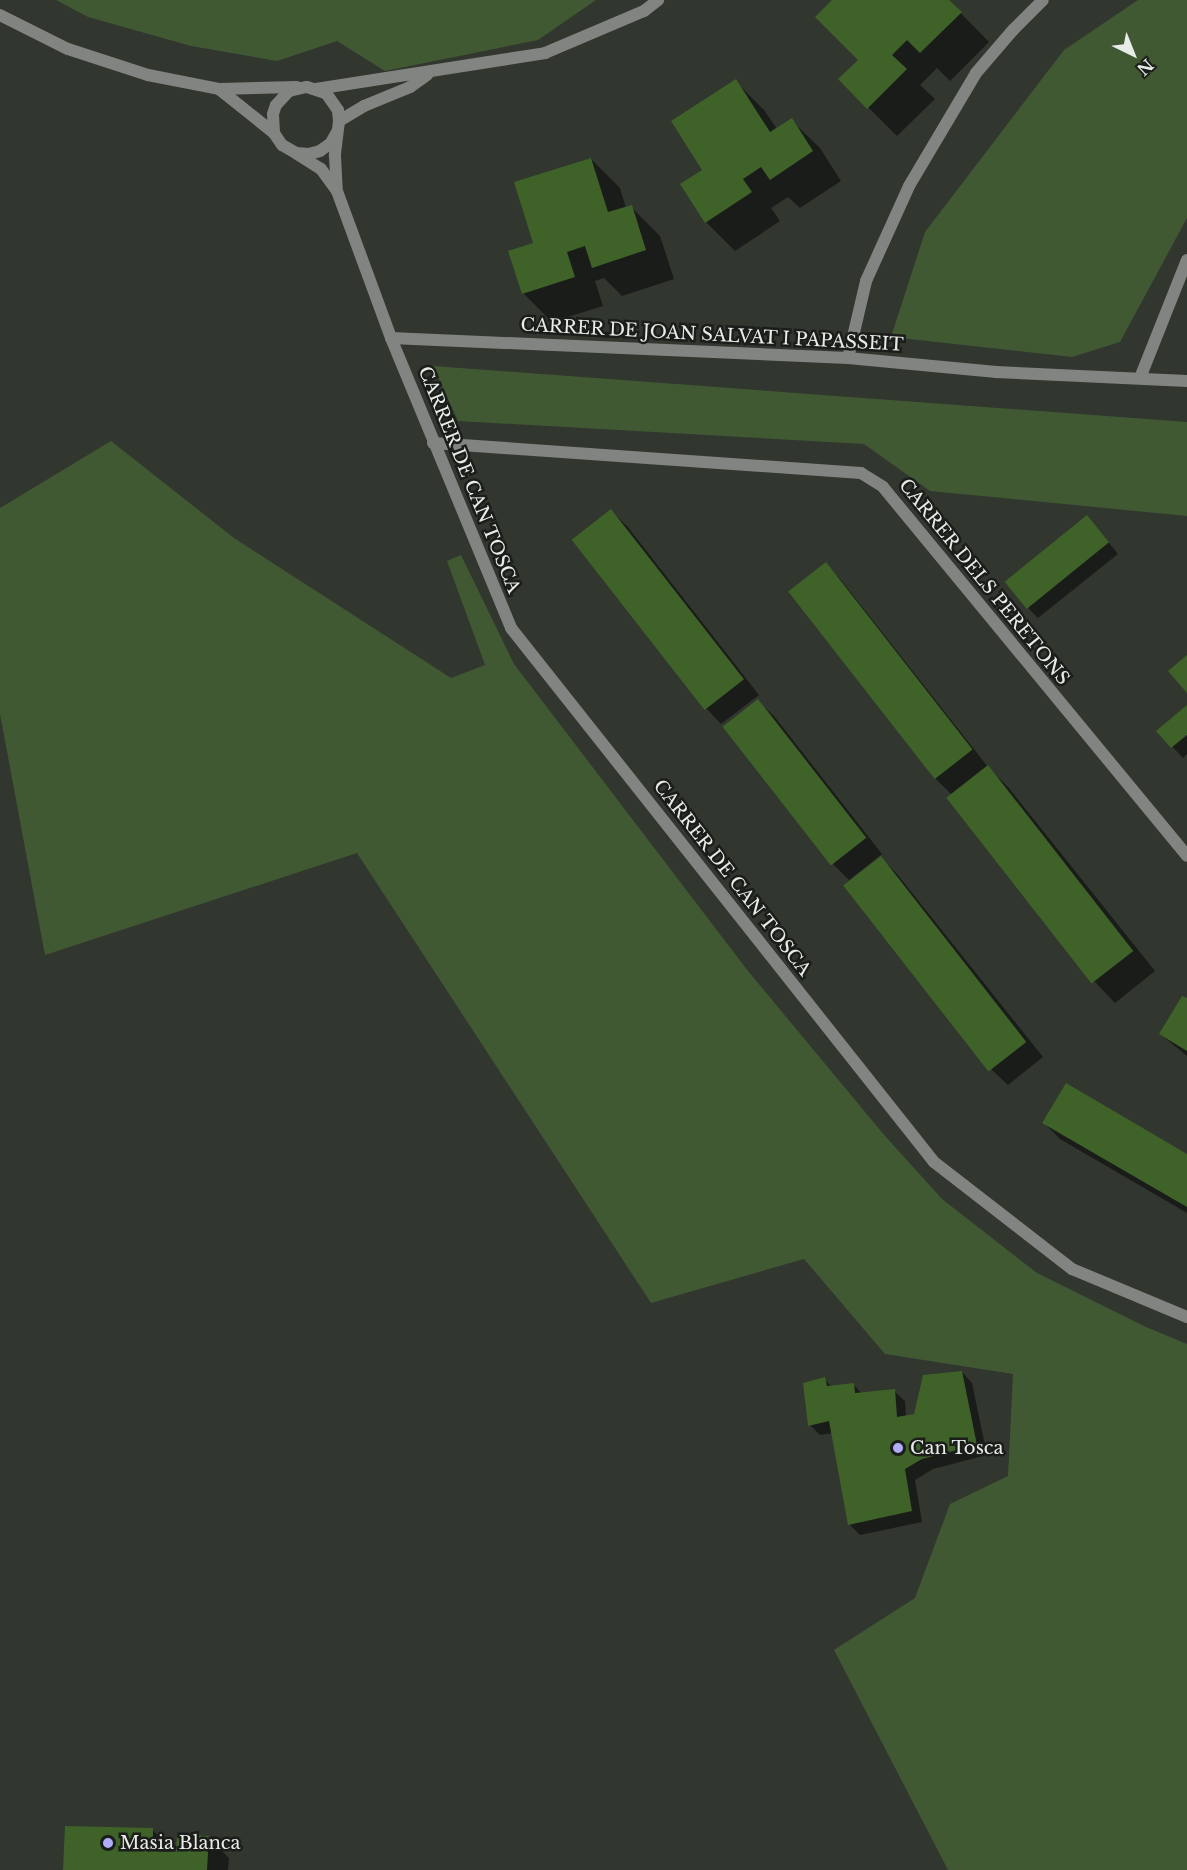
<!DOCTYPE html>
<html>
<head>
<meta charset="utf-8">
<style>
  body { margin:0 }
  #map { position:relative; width:1187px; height:1870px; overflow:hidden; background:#31362f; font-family:"Libre Baskerville",serif }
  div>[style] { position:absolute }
  .green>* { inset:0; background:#405933 }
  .shadow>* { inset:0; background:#0007 }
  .building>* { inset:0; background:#3e6228; transform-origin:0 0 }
  .minor>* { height:12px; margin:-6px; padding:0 6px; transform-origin:6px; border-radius:6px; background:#818480 }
  .tertiary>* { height:12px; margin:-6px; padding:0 6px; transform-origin:6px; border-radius:6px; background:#818480 }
  .dots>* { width:16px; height:16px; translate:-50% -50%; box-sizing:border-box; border:3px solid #1a1d19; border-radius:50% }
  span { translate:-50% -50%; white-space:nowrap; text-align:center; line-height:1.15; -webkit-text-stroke:5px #1a1d19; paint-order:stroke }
  .street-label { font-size:18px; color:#e8ece7 }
  .poi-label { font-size:18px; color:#e8ece7 }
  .left { translate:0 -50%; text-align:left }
  .north { position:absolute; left:1103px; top:24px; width:60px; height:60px; -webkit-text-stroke:4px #1a1d19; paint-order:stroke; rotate:137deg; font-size:16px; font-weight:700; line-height:24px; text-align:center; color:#e8ece7 }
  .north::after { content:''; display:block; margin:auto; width:21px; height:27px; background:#e8ece7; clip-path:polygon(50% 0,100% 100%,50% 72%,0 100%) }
</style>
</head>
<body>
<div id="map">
  <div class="green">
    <div style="clip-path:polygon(56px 0,596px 0,538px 40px,385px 71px,337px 41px,277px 61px,191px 46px,88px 17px)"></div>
    <div style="clip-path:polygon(1138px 0,1187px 0,1187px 218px,1120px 342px,1072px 357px,891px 337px,925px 232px,1064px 50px)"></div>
    <div style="clip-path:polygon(433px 366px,1187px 422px,1187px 516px,930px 491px,864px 444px,458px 421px)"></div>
    <div style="clip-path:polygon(111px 441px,234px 538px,451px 678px,485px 665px,447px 561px,461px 555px,514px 664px,748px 971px,885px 1136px,942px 1199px,1037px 1273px,1146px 1327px,1187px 1344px,1187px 1870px,948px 1870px,834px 1650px,915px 1598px,950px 1504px,1008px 1476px,1013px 1374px,885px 1354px,804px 1259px,651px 1303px,357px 853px,45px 955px,0 714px,0 508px)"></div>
  </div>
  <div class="shadow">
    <div style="clip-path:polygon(834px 0,948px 0,989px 42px,950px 81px,937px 68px,920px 85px,935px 99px,897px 136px,840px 79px,860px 60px)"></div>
    <div style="clip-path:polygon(735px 81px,764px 110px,777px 129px,791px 120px,820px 148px,841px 181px,800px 208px,788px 197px,771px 208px,780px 221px,735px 251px,706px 222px,682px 185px,704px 170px)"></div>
    <div style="clip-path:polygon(591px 159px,620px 188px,626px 208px,631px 207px,660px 236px,674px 279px,622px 296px,604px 278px,595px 281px,603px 306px,552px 322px,523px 293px,535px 244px)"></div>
    <div style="clip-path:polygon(611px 511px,627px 526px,759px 695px,721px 724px,706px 708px,574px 540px)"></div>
    <div style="clip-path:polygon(1097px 528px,1118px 554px,1038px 618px,1028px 608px)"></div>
    <div style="clip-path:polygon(826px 564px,841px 580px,988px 767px,1008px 787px,1155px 971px,1115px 1003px,1095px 982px,952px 795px,935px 778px,790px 592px)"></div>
    <div style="clip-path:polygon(758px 701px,774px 716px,882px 854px,849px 880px,833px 864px)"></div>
    <div style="clip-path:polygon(1187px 707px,1187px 754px,1183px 758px,1158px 731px)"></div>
    <div style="clip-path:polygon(881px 858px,897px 874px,1043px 1057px,1008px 1085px,992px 1070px)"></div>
    <div style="clip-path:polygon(1187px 1000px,1187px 1056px,1160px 1034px)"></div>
    <div style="clip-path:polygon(1044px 1123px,1187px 1155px,1187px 1213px,1060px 1139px)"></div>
    <div style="clip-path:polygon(962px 1372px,972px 1383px,987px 1455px,933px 1469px,915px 1480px,922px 1522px,860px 1535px,849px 1524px,833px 1433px,820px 1435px,810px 1425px,824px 1379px,832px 1387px,853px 1384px,862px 1394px,894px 1391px,905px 1401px,906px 1417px,915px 1416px)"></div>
    <div style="clip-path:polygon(153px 1830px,173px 1853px,208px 1837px,229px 1858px,228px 1870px,64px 1870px)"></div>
  </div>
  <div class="building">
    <div style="clip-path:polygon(832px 0,949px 0,962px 12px,920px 53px,907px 40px,892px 55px,907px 69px,867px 109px,838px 79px,858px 60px,815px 17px)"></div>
    <div style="clip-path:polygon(736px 79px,770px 132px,792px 118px,813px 151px,770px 180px,761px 167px,743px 179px,752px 192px,705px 223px,680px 184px,702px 170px,671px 121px)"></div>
    <div style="clip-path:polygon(591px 158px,608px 212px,632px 205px,646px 250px,592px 268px,585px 246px,567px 252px,575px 277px,522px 294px,508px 251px,533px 243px,514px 182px)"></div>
    <div style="left:611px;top:509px;width:216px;height:50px;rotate:52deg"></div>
    <div style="left:1087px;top:515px;width:35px;height:106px;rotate:51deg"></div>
    <div style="left:826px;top:562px;width:238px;height:48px;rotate:52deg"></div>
    <div style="clip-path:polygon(1187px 655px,1187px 693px,1168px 671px)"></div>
    <div style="left:758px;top:699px;width:176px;height:45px;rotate:52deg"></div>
    <div style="clip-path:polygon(1187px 705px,1187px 735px,1171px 748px,1156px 731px)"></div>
    <div style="left:988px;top:765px;width:236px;height:53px;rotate:52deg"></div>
    <div style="left:881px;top:856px;width:236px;height:48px;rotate:52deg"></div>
    <div style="clip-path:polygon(1182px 996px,1187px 998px,1187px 1051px,1159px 1034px)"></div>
    <div style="clip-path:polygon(1066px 1083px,1187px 1154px,1187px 1207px,1042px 1123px)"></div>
    <div style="clip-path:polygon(962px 1371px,977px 1445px,922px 1459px,905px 1469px,912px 1511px,848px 1525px,829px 1421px,808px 1426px,803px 1383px,825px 1377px,827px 1386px,854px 1383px,855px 1393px,895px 1389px,897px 1417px,914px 1414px,923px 1375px)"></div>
    <div style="clip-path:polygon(65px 1826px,153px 1828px,153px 1851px,176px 1852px,177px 1835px,209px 1836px,207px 1870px,63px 1870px)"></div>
  </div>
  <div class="minor">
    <div style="left:316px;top:89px;width:232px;rotate:-8.9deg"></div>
    <div style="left:545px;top:53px;width:108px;rotate:-23deg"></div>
    <div style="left:644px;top:11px;width:18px;rotate:-38deg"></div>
    <div style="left:339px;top:121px;width:29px;rotate:-31deg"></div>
    <div style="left:364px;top:106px;width:50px;rotate:-22.4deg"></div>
    <div style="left:410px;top:87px;width:21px;rotate:-35deg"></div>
    <div style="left:391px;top:338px;width:457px;rotate:2.5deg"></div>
    <div style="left:848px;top:358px;width:149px;rotate:5.4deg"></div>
    <div style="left:996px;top:372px;width:191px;rotate:2.7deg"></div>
    <div style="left:848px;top:358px;width:79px;rotate:-76.8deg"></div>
    <div style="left:866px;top:281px;width:104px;rotate:-65.6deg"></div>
    <div style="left:909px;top:186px;width:131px;rotate:-59.3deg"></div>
    <div style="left:976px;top:73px;width:57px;rotate:-49.3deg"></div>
    <div style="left:1013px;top:30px;width:42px;rotate:-45deg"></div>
    <div style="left:1140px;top:378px;width:127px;rotate:-68.3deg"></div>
    <div style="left:433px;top:443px;width:429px;rotate:4deg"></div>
    <div style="left:861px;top:473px;width:26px;rotate:32deg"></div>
    <div style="left:883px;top:487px;width:478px;rotate:50.5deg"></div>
  </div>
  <div class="tertiary">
    <div style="left:0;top:15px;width:76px;rotate:26.6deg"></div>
    <div style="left:68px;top:49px;width:84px;rotate:18deg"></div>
    <div style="left:148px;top:75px;width:72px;rotate:11.2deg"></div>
    <div style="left:219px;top:89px;width:78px;rotate:-1.5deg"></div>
    <div style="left:219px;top:89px;width:70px;rotate:38.7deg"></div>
    <div style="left:337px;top:132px;width:13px;rotate:119deg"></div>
    <div style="left:331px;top:143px;width:14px;rotate:144deg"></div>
    <div style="left:320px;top:151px;width:11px;rotate:165deg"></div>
    <div style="left:309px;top:154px;width:13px;rotate:-176deg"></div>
    <div style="left:296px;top:153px;width:16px;rotate:-150deg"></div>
    <div style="left:282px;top:145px;width:14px;rotate:-124deg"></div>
    <div style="left:274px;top:133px;width:19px;rotate:-93deg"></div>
    <div style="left:273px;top:114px;width:9px;rotate:-72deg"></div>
    <div style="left:276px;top:105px;width:19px;rotate:-47deg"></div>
    <div style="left:289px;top:91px;width:18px;rotate:-13deg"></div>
    <div style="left:307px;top:87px;width:20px;rotate:18deg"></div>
    <div style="left:326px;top:93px;width:21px;rotate:55deg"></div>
    <div style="left:338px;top:110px;width:11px;rotate:85deg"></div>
    <div style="left:339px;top:121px;width:35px;rotate:97deg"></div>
    <div style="left:335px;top:156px;width:35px;rotate:87deg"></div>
    <div style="left:337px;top:191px;width:157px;rotate:69.8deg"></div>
    <div style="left:391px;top:338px;width:314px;rotate:67.5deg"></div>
    <div style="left:511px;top:628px;width:681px;rotate:51.62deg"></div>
    <div style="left:934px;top:1162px;width:175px;rotate:37.8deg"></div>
    <div style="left:1072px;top:1269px;width:125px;rotate:22.7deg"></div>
    <div style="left:297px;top:154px;width:28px;rotate:32deg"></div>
    <div style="left:321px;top:169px;width:26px;rotate:54deg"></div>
  </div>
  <div class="dots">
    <div style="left:898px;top:1448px;background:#b0aefa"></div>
    <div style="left:108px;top:1843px;background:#b0aefa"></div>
  </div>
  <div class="street-label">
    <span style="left:712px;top:335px;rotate:3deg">CARRER DE JOAN SALVAT I PAPASSEIT</span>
    <span style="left:469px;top:480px;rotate:68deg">CARRER DE CAN TOSCA</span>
    <span style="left:984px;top:582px;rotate:51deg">CARRER DELS PERETONS</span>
    <span style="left:732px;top:878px;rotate:52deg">CARRER DE CAN TOSCA</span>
  </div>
  <div class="poi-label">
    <span class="left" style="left:910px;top:1448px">Can Tosca</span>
    <span class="left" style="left:120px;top:1843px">Masia Blanca</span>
  </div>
  <div class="north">N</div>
</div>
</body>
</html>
